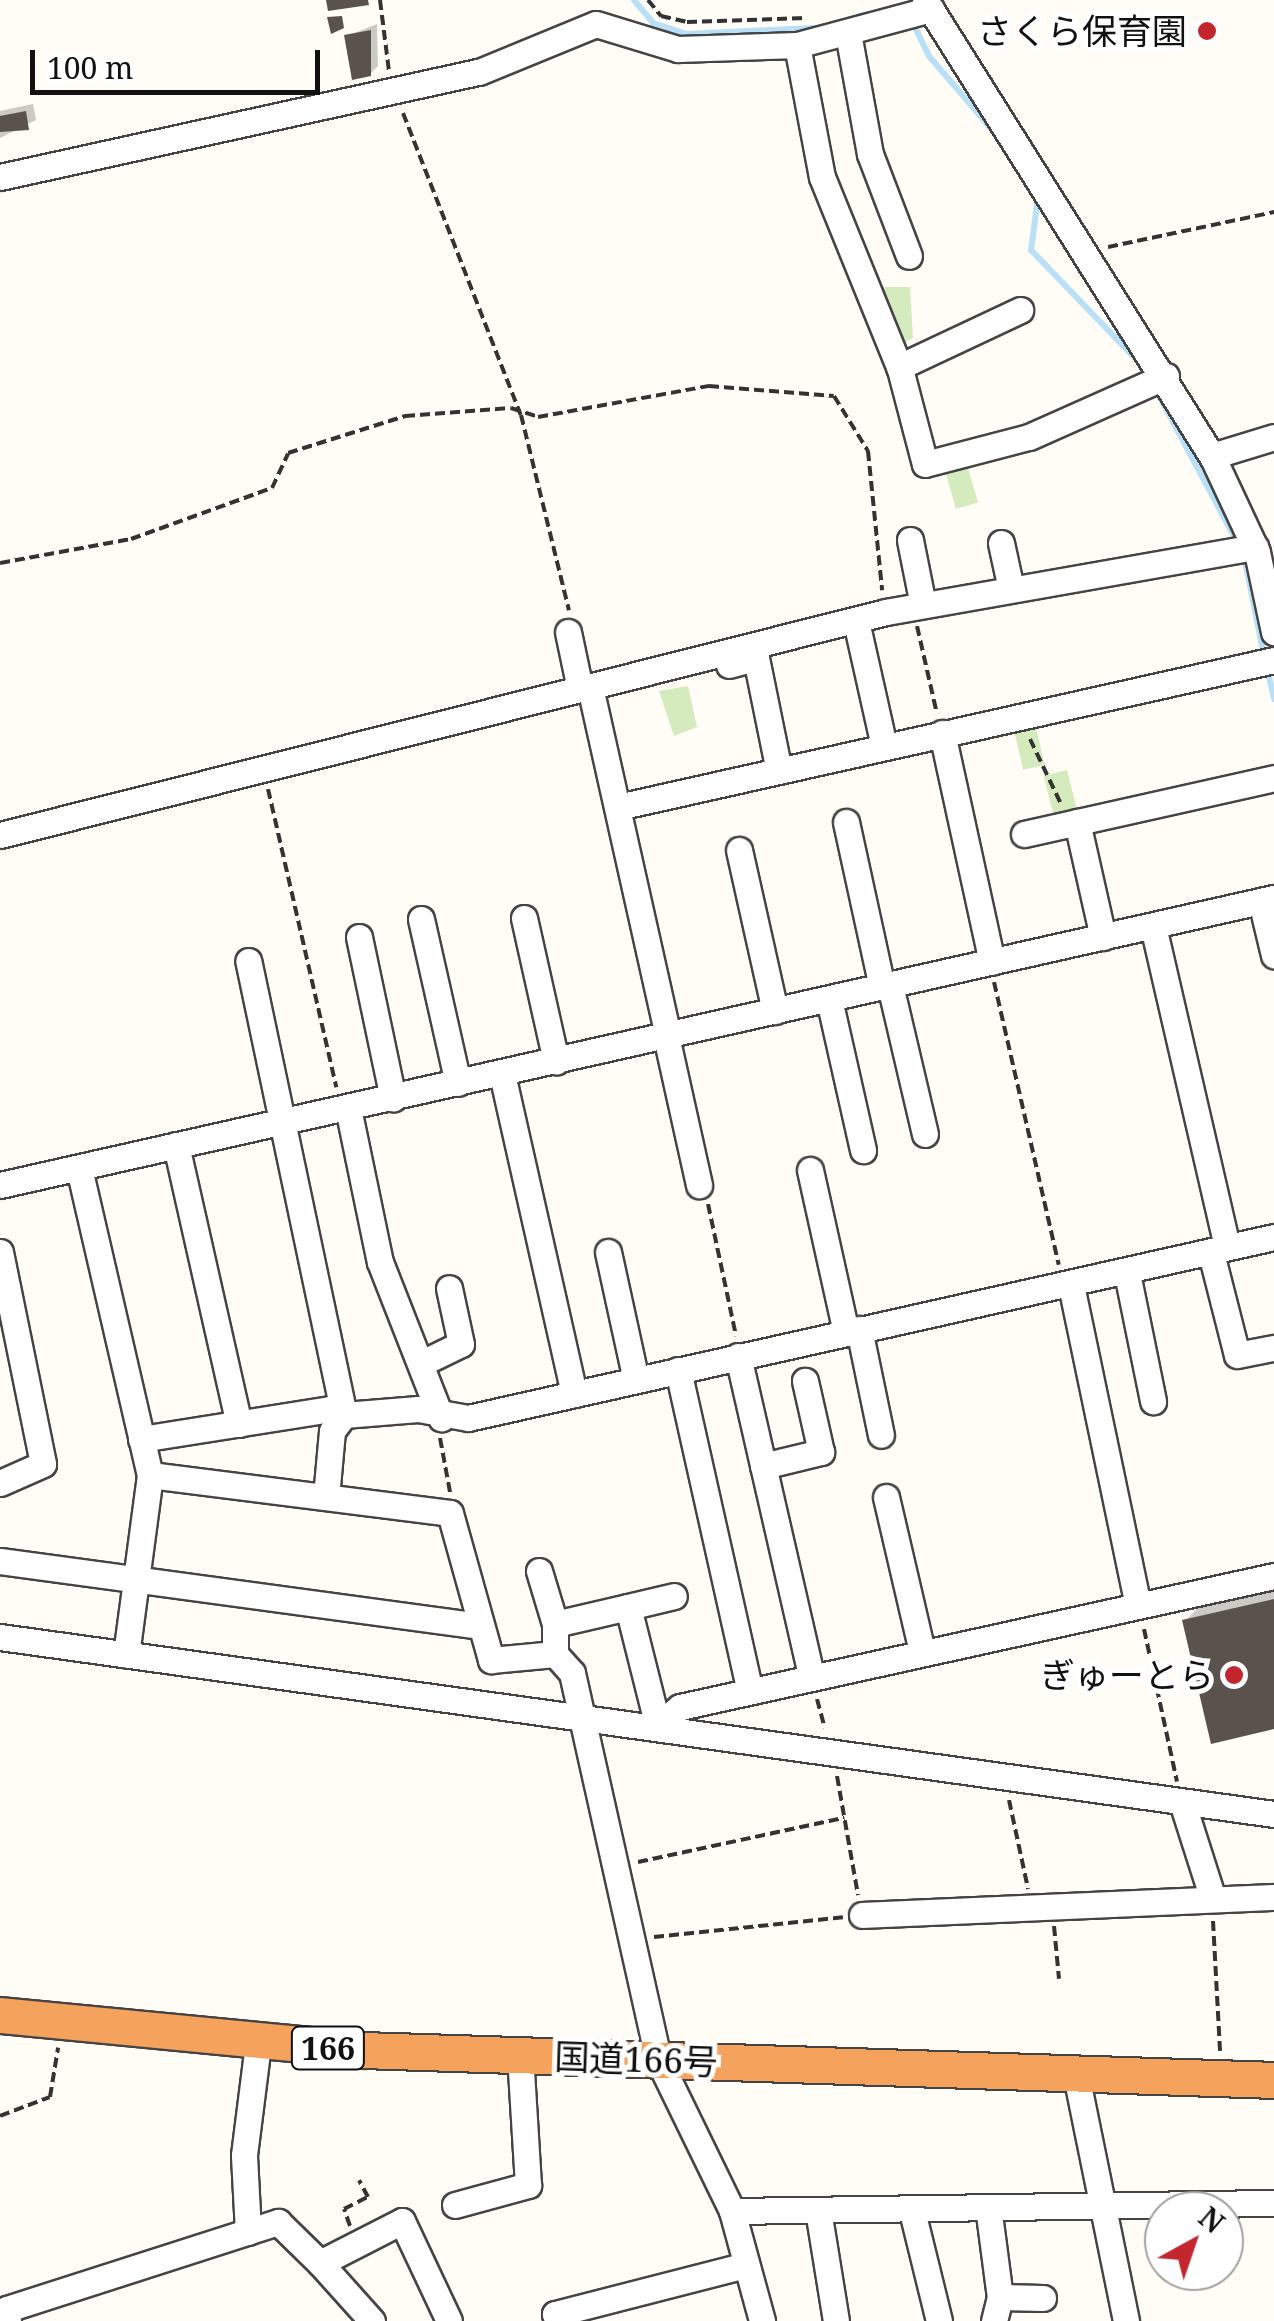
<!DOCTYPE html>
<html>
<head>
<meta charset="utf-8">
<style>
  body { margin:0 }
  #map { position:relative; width:1274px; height:2321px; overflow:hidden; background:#fffdf5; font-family:"Noto Serif","Noto Sans JP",serif }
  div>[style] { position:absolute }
  .green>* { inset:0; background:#d5ebbd; transform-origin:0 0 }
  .shadow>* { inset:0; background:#0003 }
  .stream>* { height:6px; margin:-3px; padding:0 3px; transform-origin:3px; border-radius:3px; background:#b9e0f7 }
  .building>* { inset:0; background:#5a524d }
  .path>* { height:4px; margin-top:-2px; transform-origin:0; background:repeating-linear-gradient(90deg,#333 0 10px,transparent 0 15px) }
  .roads { filter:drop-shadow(2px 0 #444) drop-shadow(-2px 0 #444) drop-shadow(0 2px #444) drop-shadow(0 -2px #444) }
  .minor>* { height:25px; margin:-12.5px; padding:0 12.5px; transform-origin:12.5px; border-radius:12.5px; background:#fff }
  .highway>* { height:35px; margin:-17.5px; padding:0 17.5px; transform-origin:17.5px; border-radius:17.5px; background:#f5a25d }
  .dots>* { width:28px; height:28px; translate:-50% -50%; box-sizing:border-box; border:5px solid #fff; border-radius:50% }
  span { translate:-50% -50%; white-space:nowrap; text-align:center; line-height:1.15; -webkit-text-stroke:10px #fff; paint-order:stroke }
  .shield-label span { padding:2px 8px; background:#fff; border:2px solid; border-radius:8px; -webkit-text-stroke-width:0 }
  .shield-label { font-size:32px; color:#111; font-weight:700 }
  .poi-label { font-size:35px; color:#111 }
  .right { translate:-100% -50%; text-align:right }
  .street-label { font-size:35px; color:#111 }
  .north { position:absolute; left:1144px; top:2191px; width:100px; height:100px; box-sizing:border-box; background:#fff; border:2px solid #a0a0a0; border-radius:50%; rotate:40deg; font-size:28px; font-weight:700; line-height:40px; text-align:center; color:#111 }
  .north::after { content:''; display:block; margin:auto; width:35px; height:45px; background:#c4262e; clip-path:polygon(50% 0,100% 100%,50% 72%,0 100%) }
  .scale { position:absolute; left:30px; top:50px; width:290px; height:45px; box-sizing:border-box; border:5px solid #111; border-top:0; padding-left:12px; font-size:30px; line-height:35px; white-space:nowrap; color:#111; -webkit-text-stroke:8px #fff; paint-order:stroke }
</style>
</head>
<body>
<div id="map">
  <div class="green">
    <div style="clip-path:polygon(876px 287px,910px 287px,913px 338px,900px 345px)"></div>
    <div style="left:967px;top:464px;width:40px;height:23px;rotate:74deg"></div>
    <div style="clip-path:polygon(688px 686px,697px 727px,674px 736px,659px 691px)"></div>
    <div style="left:1035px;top:723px;width:43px;height:22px;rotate:77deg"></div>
    <div style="left:1067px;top:770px;width:41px;height:24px;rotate:76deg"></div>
  </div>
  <div class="shadow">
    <div style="clip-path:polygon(377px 24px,378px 66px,370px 74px,347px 36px)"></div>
    <div style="clip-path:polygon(33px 104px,36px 120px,0 138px,0 111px)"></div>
    <div style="clip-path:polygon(1274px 1588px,1274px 1727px,1185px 1621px,1202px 1604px)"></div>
  </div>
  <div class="stream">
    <div style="left:634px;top:0;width:30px;rotate:50deg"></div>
    <div style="left:653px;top:23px;width:35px;rotate:18deg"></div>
    <div style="left:686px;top:34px;width:127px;rotate:-2.7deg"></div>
    <div style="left:859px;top:16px;width:48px;rotate:-10.8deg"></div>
    <div style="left:911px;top:19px;width:41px;rotate:64.1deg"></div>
    <div style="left:929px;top:56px;width:101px;rotate:49.4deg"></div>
    <div style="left:1038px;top:197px;width:53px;rotate:97.5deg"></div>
    <div style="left:1031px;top:250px;width:153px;rotate:46.1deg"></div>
    <div style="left:1157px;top:392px;width:172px;rotate:61.9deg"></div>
    <div style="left:1244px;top:556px;width:102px;rotate:78.7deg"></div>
    <div style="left:1267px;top:668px;width:32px;rotate:77deg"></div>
  </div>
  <div class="building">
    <div style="clip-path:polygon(326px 0,368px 0,369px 5px,328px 11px)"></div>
    <div style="clip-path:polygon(342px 16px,344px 28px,331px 34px,327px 17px)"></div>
    <div style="clip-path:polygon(371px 30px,371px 76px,352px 80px,344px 35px)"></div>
    <div style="clip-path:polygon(26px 111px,29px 130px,0 132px,0 116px)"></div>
    <div style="clip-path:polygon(1274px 1599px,1274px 1729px,1211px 1744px,1182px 1620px)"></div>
  </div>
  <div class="path">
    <div style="left:380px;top:0;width:72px;rotate:82.8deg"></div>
    <div style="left:648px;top:0;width:21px;rotate:51deg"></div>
    <div style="left:661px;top:16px;width:27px;rotate:13deg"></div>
    <div style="left:687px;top:22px;width:118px;rotate:-1.9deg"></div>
    <div style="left:403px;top:113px;width:324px;rotate:68.7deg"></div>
    <div style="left:521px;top:415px;width:201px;rotate:76.2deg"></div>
    <div style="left:1108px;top:247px;width:170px;rotate:-11.9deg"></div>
    <div style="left:0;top:563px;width:133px;rotate:-10.4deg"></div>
    <div style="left:131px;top:539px;width:150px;rotate:-19.9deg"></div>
    <div style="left:272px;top:488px;width:38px;rotate:-65deg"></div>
    <div style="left:288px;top:453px;width:123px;rotate:-17.5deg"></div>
    <div style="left:405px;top:416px;width:106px;rotate:-4.3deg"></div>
    <div style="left:511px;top:408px;width:28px;rotate:18deg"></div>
    <div style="left:538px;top:417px;width:174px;rotate:-10.3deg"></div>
    <div style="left:709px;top:386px;width:125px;rotate:4.6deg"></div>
    <div style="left:834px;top:396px;width:65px;rotate:58.3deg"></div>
    <div style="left:868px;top:451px;width:140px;rotate:84.2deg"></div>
    <div style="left:917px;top:626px;width:90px;rotate:77.2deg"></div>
    <div style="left:1030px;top:739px;width:70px;rotate:64.5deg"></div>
    <div style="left:268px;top:789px;width:306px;rotate:77.1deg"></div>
    <div style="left:994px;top:982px;width:290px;rotate:77.1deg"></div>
    <div style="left:708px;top:1204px;width:135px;rotate:78deg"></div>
    <div style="left:440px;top:1438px;width:55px;rotate:79.5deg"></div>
    <div style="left:1144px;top:1629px;width:156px;rotate:77.8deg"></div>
    <div style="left:817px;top:1699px;width:30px;rotate:75deg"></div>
    <div style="left:837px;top:1776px;width:121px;rotate:80deg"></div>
    <div style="left:1009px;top:1800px;width:91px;rotate:77.9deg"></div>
    <div style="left:638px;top:1862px;width:211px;rotate:-12.1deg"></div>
    <div style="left:1213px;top:1921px;width:130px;rotate:86.9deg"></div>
    <div style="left:1054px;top:1926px;width:53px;rotate:84.6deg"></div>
    <div style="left:654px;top:1937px;width:190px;rotate:-6deg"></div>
    <div style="left:0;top:2116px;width:53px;rotate:-20.8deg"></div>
    <div style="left:50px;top:2097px;width:50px;rotate:-80.7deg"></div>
    <div style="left:350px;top:2226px;width:18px;rotate:-109deg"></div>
    <div style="left:344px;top:2209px;width:27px;rotate:-27deg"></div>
    <div style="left:368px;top:2197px;width:19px;rotate:-118deg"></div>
  </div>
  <div class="roads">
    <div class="minor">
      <div style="left:925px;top:0;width:541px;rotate:57.84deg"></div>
      <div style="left:1213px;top:458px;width:104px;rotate:64.9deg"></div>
      <div style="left:1257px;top:552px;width:82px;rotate:78deg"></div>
      <div style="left:848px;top:33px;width:123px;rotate:79.7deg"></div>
      <div style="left:870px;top:154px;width:109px;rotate:69.1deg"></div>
      <div style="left:797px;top:45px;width:134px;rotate:79.3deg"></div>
      <div style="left:822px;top:177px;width:207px;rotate:67.9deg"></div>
      <div style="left:900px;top:369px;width:98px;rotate:75.3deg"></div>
      <div style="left:925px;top:464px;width:107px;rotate:-14.6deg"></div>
      <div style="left:1029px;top:437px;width:150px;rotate:-24deg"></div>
      <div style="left:0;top:177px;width:490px;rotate:-12.4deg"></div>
      <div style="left:479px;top:72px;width:126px;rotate:-22.3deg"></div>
      <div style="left:596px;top:24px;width:86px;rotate:17deg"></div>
      <div style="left:678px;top:49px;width:119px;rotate:-1.9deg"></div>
      <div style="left:797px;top:45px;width:139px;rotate:-15deg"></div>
      <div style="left:899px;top:367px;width:134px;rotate:-25.2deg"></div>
      <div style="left:1212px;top:456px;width:65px;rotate:-17deg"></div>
      <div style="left:910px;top:540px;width:66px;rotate:78.7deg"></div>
      <div style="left:1001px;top:543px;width:47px;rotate:77.7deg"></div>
      <div style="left:858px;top:630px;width:119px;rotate:77.4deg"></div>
      <div style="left:568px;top:632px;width:58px;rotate:78.1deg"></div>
      <div style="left:729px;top:665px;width:28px;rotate:-15deg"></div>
      <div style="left:756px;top:658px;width:115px;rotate:78.5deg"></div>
      <div style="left:590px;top:687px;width:357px;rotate:77.4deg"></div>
      <div style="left:942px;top:733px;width:234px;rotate:77.7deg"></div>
      <div style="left:618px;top:807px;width:672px;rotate:-12.63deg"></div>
      <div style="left:846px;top:822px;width:169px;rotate:77.7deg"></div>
      <div style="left:1077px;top:822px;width:118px;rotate:77.3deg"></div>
      <div style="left:1024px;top:834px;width:256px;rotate:-12.6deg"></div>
      <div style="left:0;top:835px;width:914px;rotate:-14.13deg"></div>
      <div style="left:886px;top:612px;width:375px;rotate:-10deg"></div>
      <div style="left:739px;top:850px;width:165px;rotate:77.4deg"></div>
      <div style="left:1261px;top:901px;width:56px;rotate:76.5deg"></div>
      <div style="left:524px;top:918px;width:147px;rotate:77.4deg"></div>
      <div style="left:421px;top:919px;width:168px;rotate:77.3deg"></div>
      <div style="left:1153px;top:926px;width:325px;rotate:77deg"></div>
      <div style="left:359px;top:937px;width:165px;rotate:78.1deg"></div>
      <div style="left:890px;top:985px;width:153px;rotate:76.8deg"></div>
      <div style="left:829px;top:999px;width:155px;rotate:77.3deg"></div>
      <div style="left:666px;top:1036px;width:153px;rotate:77.5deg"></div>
      <div style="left:502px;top:1074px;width:328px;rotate:77.3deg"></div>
      <div style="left:348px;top:1108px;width:157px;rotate:78.3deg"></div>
      <div style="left:380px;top:1262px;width:168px;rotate:68.6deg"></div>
      <div style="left:176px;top:1145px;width:286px;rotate:77.3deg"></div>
      <div style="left:79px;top:1168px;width:315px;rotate:77deg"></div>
      <div style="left:150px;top:1475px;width:181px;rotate:97.6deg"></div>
      <div style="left:810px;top:1170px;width:166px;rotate:77.5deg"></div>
      <div style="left:0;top:1185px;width:1306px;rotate:-12.7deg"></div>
      <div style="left:0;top:1252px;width:216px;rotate:78.5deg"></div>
      <div style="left:43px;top:1464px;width:47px;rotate:156.2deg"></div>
      <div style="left:608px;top:1252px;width:131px;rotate:77.7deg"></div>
      <div style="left:1211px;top:1253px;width:105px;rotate:75.7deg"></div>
      <div style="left:1237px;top:1355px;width:38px;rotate:-11deg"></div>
      <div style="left:1127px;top:1273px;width:131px;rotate:78.5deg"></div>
      <div style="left:1071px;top:1285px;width:327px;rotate:78.2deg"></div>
      <div style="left:859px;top:1329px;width:108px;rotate:78.3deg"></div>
      <div style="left:738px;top:1356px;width:328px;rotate:77.1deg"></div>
      <div style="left:424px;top:1362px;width:41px;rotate:-25.9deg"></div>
      <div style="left:461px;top:1344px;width:57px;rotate:-102.1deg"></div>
      <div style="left:678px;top:1370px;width:329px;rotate:77.4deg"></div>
      <div style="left:141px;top:1439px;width:191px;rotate:-9deg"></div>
      <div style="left:330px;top:1409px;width:15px;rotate:23deg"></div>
      <div style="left:344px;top:1415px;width:464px;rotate:-101.9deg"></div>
      <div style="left:763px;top:1466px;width:60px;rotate:-13.6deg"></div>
      <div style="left:821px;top:1452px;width:73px;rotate:-102.7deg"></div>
      <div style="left:150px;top:1475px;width:302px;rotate:7.2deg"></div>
      <div style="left:450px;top:1513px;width:153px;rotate:74.4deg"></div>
      <div style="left:491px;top:1660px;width:64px;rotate:-5.4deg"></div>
      <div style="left:555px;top:1654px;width:25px;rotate:48deg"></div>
      <div style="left:572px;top:1673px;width:395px;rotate:77.4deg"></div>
      <div style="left:658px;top:2059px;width:169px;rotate:64deg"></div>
      <div style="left:732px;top:2211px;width:114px;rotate:74.7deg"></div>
      <div style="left:326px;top:1497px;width:66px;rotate:-84.8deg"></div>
      <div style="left:332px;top:1431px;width:20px;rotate:-53deg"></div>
      <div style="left:344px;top:1415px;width:74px;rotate:-4.6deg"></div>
      <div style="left:418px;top:1409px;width:51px;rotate:10.2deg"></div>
      <div style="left:468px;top:1418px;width:826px;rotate:-12.66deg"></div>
      <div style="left:886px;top:1497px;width:159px;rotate:76.9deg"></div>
      <div style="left:0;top:1561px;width:480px;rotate:7.7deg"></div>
      <div style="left:539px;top:1571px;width:55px;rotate:73.2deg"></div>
      <div style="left:628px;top:1607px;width:47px;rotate:-13.4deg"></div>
      <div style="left:0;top:1637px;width:1286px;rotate:7.91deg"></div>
      <div style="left:555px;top:1654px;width:30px;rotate:-90deg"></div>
      <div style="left:555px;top:1624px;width:75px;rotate:-13.1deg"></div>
      <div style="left:628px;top:1607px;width:123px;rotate:75.9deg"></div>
      <div style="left:658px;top:1726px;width:29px;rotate:-41deg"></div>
      <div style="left:680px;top:1707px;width:608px;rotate:-12.44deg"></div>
      <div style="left:1183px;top:1805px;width:96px;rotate:72.3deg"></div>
      <div style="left:862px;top:1915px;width:412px;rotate:-2.5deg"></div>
      <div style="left:1076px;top:2075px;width:251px;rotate:78.5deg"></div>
      <div style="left:455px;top:2205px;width:76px;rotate:-15.3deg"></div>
      <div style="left:528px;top:2185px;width:130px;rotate:-93.5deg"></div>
      <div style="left:818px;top:2210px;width:112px;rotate:80.8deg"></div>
      <div style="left:732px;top:2211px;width:542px;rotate:-0.85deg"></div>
      <div style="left:912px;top:2211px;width:113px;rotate:76.2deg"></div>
      <div style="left:989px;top:2214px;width:84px;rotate:82.5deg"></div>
      <div style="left:1000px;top:2297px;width:25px;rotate:104deg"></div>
      <div style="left:248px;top:2232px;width:77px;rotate:-93deg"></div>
      <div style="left:244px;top:2155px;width:112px;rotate:-82.8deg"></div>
      <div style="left:1000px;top:2297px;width:43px;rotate:1.3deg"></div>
      <div style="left:8px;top:2321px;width:12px;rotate:-95deg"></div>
      <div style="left:7px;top:2309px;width:285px;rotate:-17.8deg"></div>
      <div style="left:278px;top:2222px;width:59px;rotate:44.3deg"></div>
      <div style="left:372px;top:2321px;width:78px;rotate:-131.9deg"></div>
      <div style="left:320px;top:2263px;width:92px;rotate:-27.1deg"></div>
      <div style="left:402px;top:2221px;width:110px;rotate:64.8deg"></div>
      <div style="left:559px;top:2321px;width:8px;rotate:-120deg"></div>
      <div style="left:555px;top:2314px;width:193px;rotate:-14.4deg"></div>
    </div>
    <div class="highway">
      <div style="left:0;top:2015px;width:364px;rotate:5.5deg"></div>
      <div style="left:362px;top:2050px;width:912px;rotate:1.88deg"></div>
    </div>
  </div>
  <div class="dots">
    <div style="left:1207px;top:31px;background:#c4262e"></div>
    <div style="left:1234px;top:1675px;background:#c4262e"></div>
  </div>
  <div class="shield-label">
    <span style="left:328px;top:2048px">166</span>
  </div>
  <div class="poi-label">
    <span class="right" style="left:1187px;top:31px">さくら保育園</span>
    <span class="right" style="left:1214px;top:1675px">ぎゅーとら</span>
  </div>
  <div class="street-label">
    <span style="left:636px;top:2059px;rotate:2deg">国道166号</span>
  </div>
  <div class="north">N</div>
  <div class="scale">100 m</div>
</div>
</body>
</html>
